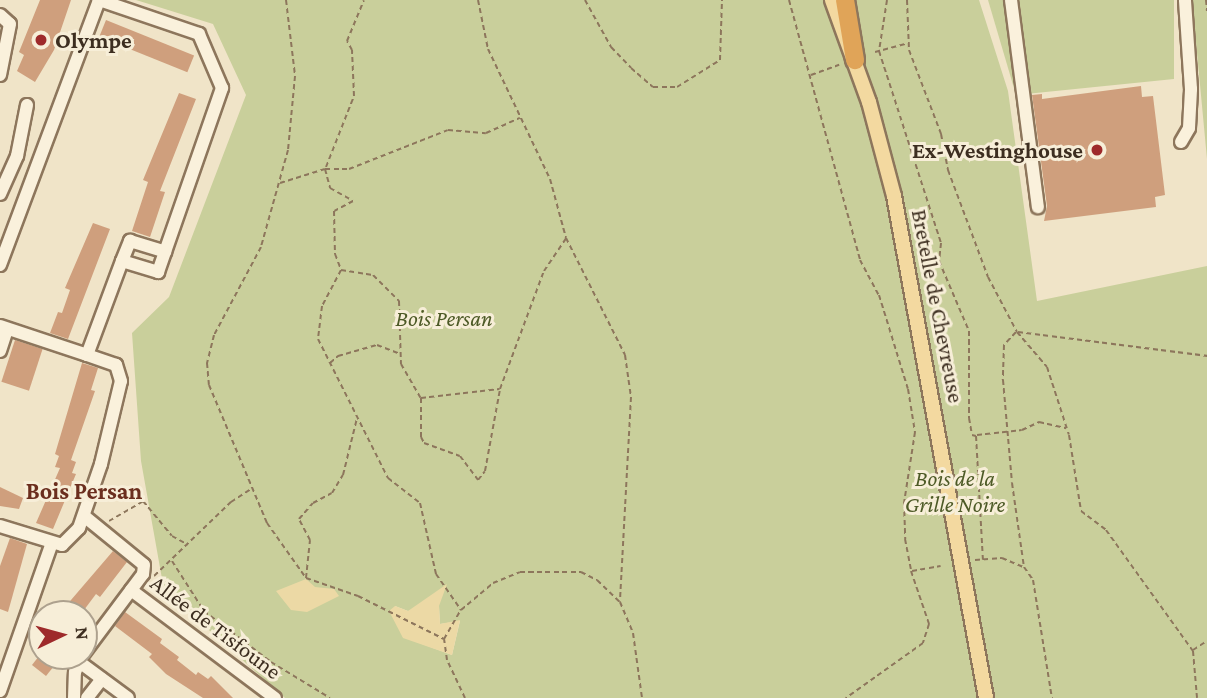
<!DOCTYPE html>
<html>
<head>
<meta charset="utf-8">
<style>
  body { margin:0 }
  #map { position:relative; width:1207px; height:698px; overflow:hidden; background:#f0e4c8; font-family:"Crimson Pro",serif }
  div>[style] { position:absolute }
  .green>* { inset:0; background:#c9cf9b }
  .sand>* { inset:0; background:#ecd9a5 }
  .building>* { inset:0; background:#cf9f7d; transform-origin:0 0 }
  .path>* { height:2px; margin-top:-1px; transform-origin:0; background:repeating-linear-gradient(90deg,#8d765c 0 5px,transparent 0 8.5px) }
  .roads { filter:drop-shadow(2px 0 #8d765c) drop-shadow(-2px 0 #8d765c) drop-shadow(0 2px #8d765c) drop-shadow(0 -2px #8d765c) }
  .minor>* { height:12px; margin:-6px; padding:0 6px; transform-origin:6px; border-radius:6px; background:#faf1dc }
  .major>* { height:14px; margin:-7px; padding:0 7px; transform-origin:7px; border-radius:7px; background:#f3d9a0 }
  .highway>* { height:18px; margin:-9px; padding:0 9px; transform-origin:9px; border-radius:9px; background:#e0a458 }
  .dots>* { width:19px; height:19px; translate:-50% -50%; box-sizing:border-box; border:4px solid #f7eed8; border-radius:50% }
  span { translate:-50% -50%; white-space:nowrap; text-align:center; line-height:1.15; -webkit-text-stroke:6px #f7eed8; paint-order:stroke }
  .poi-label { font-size:23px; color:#3d2e20; font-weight:700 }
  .left { translate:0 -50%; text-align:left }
  .right { translate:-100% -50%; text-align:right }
  .street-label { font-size:23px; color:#3d2e20 }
  .park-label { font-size:23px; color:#4d5a26; font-style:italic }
  .neighbourhood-label { font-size:24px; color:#6b2e1e; font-weight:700 }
  .north { position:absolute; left:28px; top:600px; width:70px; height:70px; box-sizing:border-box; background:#f7eed8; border:2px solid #ada18e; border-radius:50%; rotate:85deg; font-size:19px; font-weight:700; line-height:28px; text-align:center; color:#3d2e20 }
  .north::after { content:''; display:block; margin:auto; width:24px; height:32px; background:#9e2a2b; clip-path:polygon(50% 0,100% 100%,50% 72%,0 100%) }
</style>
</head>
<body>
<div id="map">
  <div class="green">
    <div style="clip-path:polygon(evenodd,136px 0,979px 0,1008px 91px,1037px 301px,1207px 266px,1207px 698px,285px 698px,164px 590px,141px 461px,132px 333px,169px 297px,246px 95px,213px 24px,136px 0,395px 606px,408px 611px,439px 606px,440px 624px,460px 621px,452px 655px,403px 637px,395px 606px)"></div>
    <div style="clip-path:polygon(988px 0,1174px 0,1174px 79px,1016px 95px)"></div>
    <div style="clip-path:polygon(1190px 0,1207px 0,1207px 159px,1194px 21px)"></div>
  </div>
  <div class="sand">
    <div style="clip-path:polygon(306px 579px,315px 587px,334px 589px,339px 596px,307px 612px,291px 610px,276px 591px)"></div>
    <div style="clip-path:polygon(447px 584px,439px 606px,440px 624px,460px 620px,452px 655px,403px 638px,389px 611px,395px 606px,408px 611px)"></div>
  </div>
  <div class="building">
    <div style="clip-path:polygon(40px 0,71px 0,54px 50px,35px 82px,17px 71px,24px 55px,19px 52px)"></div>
    <div style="left:106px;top:20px;width:95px;height:18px;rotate:22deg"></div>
    <div style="clip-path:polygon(1141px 86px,1142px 97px,1153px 96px,1165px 195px,1155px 197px,1156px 207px,1044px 221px,1047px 206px,1032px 95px,1042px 94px,1042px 99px)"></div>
    <div style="clip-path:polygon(179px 93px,196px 99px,160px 191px,165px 192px,150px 237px,132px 231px,148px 182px,143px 180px)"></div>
    <div style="clip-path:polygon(93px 223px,110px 229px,68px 339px,50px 333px,58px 312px,62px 313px,70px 290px,65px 288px)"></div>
    <div style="left:15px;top:340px;width:29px;height:44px;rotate:18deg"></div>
    <div style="clip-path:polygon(82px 363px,98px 368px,91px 390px,95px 391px,71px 460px,76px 462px,72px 473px,76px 474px,53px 529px,36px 523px,60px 468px,55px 467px,59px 456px,55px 454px)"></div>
    <div style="clip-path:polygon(0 487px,23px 498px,19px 509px,0 506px)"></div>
    <div style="clip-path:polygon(10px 538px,27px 544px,8px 612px,0 609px,0 566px)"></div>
    <div style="clip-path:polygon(113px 551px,127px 562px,100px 597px,96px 594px,81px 614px,59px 614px)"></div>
    <div style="clip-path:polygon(125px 612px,162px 639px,160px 643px,179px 657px,177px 660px,196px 675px,198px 672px,208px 679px,211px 676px,233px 698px,203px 698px,166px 674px,149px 657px,152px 654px,115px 626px)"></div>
    <div style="clip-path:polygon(39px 656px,62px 656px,46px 676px,32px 665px)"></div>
  </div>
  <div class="path">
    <div style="left:286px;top:0;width:77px;rotate:83.2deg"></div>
    <div style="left:295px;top:76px;width:74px;rotate:95.4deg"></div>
    <div style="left:288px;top:150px;width:101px;rotate:105.6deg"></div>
    <div style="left:261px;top:247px;width:100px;rotate:118.1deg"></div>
    <div style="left:214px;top:335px;width:29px;rotate:104deg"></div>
    <div style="left:207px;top:363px;width:22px;rotate:85deg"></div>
    <div style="left:209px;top:385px;width:150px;rotate:67.2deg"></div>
    <div style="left:267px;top:523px;width:67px;rotate:54.7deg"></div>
    <div style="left:306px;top:578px;width:55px;rotate:19.1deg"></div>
    <div style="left:358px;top:596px;width:96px;rotate:26.6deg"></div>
    <div style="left:478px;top:0;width:50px;rotate:78.5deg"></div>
    <div style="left:488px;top:49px;width:144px;rotate:64.5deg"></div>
    <div style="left:550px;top:179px;width:61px;rotate:74.8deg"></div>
    <div style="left:566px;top:238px;width:131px;rotate:63.2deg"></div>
    <div style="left:625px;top:355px;width:42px;rotate:81.9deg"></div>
    <div style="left:631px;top:397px;width:205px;rotate:93.1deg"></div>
    <div style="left:620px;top:602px;width:34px;rotate:67deg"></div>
    <div style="left:633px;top:633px;width:66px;rotate:82.1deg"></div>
    <div style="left:585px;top:0;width:54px;rotate:61deg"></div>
    <div style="left:611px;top:47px;width:29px;rotate:46deg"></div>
    <div style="left:631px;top:68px;width:29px;rotate:41deg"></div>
    <div style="left:653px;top:87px;width:24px"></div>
    <div style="left:677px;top:87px;width:51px;rotate:-32.1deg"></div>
    <div style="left:720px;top:60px;width:60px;rotate:-88.1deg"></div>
    <div style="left:789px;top:0;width:270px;rotate:74.7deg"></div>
    <div style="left:860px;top:260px;width:40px;rotate:62deg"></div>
    <div style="left:879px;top:295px;width:98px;rotate:72.9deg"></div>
    <div style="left:908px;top:389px;width:44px;rotate:80.8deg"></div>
    <div style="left:915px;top:432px;width:72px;rotate:98.8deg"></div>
    <div style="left:904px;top:503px;width:36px;rotate:88deg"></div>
    <div style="left:905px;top:539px;width:33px;rotate:79deg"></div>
    <div style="left:911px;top:571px;width:56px;rotate:71.2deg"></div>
    <div style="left:929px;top:624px;width:20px;rotate:108deg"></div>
    <div style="left:923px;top:643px;width:95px;rotate:144.5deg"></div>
    <div style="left:887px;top:0;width:52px;rotate:98.9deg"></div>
    <div style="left:879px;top:51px;width:202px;rotate:72.1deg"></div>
    <div style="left:941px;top:243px;width:18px;rotate:96deg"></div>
    <div style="left:939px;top:261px;width:76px;rotate:66.8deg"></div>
    <div style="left:969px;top:331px;width:87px;rotate:90deg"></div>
    <div style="left:969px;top:418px;width:17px;rotate:80deg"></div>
    <div style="left:972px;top:435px;width:4px;rotate:14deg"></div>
    <div style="left:976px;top:436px;width:124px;rotate:86.8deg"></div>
    <div style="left:907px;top:0;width:50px;rotate:87.7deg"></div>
    <div style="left:909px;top:50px;width:90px;rotate:69.1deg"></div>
    <div style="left:941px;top:134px;width:37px;rotate:79deg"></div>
    <div style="left:948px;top:170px;width:114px;rotate:69.5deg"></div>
    <div style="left:988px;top:277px;width:62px;rotate:62.2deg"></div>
    <div style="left:1017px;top:332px;width:46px;rotate:49.4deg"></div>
    <div style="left:1047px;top:367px;width:71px;rotate:72.1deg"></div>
    <div style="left:1069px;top:435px;width:77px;rotate:81deg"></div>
    <div style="left:1081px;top:511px;width:31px;rotate:37deg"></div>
    <div style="left:1106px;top:530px;width:149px;rotate:54.3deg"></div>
    <div style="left:1193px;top:651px;width:47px;rotate:85.1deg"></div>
    <div style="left:1206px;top:0;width:11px;rotate:85deg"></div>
    <div style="left:875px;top:52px;width:34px;rotate:-15deg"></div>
    <div style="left:811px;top:75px;width:30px;rotate:-20deg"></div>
    <div style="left:326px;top:167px;width:76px;rotate:-68.5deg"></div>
    <div style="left:354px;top:96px;width:46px;rotate:-92.5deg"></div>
    <div style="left:352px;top:50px;width:10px;rotate:-119deg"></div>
    <div style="left:347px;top:41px;width:44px;rotate:-67.5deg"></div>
    <div style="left:325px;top:169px;width:20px;rotate:75deg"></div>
    <div style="left:330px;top:188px;width:26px;rotate:29deg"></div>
    <div style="left:353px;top:201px;width:21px;rotate:152deg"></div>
    <div style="left:334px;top:211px;width:43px;rotate:88.7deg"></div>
    <div style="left:335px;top:254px;width:17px;rotate:69deg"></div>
    <div style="left:341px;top:270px;width:41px;rotate:117.8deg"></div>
    <div style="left:322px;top:306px;width:33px;rotate:97deg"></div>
    <div style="left:318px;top:339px;width:156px;rotate:63.3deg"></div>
    <div style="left:388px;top:478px;width:41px;rotate:38deg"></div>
    <div style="left:420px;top:503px;width:73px;rotate:77.3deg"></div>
    <div style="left:436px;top:574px;width:44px;rotate:55.2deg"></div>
    <div style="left:280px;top:183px;width:47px;rotate:-17.3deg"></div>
    <div style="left:325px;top:169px;width:24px"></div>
    <div style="left:349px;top:169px;width:106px;rotate:-21.5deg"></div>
    <div style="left:448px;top:130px;width:38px;rotate:5deg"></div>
    <div style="left:486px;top:133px;width:37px;rotate:-24deg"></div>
    <div style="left:341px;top:270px;width:32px;rotate:9deg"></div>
    <div style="left:373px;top:275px;width:37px;rotate:45deg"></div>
    <div style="left:399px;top:301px;width:63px;rotate:88.2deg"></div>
    <div style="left:401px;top:364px;width:39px;rotate:60deg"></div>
    <div style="left:421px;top:398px;width:39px;rotate:90deg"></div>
    <div style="left:421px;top:437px;width:7px;rotate:63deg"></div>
    <div style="left:424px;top:443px;width:38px;rotate:20deg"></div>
    <div style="left:460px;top:456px;width:30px;rotate:53deg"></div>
    <div style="left:478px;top:480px;width:11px;rotate:-52deg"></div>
    <div style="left:485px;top:471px;width:83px;rotate:-79.6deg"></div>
    <div style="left:500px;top:389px;width:126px;rotate:-69.6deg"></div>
    <div style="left:544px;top:271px;width:40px;rotate:-56deg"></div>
    <div style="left:1016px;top:332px;width:18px;rotate:133deg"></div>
    <div style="left:1004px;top:345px;width:35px;rotate:92deg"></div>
    <div style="left:1003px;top:380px;width:103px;rotate:85deg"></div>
    <div style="left:1012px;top:483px;width:85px;rotate:81.9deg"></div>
    <div style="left:1024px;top:567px;width:16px;rotate:55deg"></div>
    <div style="left:1033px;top:580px;width:120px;rotate:80.9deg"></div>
    <div style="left:1018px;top:332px;width:191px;rotate:7.2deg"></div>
    <div style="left:330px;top:363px;width:11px;rotate:-41deg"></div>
    <div style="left:338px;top:356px;width:41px;rotate:-15.8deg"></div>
    <div style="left:377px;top:345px;width:25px;rotate:21deg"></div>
    <div style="left:421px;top:398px;width:79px;rotate:-6.6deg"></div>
    <div style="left:977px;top:435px;width:45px;rotate:-6.3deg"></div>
    <div style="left:1022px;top:430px;width:19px;rotate:-25deg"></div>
    <div style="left:1039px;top:422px;width:28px;rotate:13deg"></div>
    <div style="left:109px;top:521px;width:39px;rotate:-30deg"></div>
    <div style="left:143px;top:501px;width:45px;rotate:50.4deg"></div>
    <div style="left:172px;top:536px;width:18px;rotate:29deg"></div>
    <div style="left:975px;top:560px;width:27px;rotate:-4deg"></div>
    <div style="left:1002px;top:558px;width:23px;rotate:23deg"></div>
    <div style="left:172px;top:561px;width:59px;rotate:57.4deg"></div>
    <div style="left:204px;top:611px;width:84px;rotate:37.3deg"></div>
    <div style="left:271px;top:662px;width:69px;rotate:31.4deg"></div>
    <div style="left:912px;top:571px;width:29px;rotate:-10deg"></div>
    <div style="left:154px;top:576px;width:107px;rotate:-43.9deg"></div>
    <div style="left:231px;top:502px;width:24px;rotate:-33deg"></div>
    <div style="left:306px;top:578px;width:38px;rotate:-84deg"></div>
    <div style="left:310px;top:540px;width:24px;rotate:-118deg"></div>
    <div style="left:299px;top:519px;width:21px;rotate:-49deg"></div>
    <div style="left:313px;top:503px;width:21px;rotate:-28deg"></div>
    <div style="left:332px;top:493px;width:21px;rotate:-59deg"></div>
    <div style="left:343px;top:475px;width:59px;rotate:-76.2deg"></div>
    <div style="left:1193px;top:650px;width:17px;rotate:-33deg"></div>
    <div style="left:465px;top:698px;width:42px;rotate:-115.3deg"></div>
    <div style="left:447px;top:660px;width:21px;rotate:-98deg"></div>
    <div style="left:444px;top:639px;width:34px;rotate:-60deg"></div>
    <div style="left:461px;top:610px;width:42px;rotate:-40.2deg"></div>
    <div style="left:493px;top:583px;width:29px;rotate:-22deg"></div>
    <div style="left:520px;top:572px;width:61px"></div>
    <div style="left:581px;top:572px;width:18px;rotate:27deg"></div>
    <div style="left:597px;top:580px;width:32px;rotate:44deg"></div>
  </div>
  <div class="roads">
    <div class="minor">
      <div style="left:1011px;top:0;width:209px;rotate:82.6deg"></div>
      <div style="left:0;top:15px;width:13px;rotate:42deg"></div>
      <div style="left:10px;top:24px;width:52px;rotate:101.1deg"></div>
      <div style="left:1181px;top:142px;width:16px;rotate:-60deg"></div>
      <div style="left:1189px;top:128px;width:39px;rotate:-87deg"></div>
      <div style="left:1191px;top:89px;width:89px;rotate:-93.9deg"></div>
      <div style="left:0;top:194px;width:42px;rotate:-65.9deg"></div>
      <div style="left:17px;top:156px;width:52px;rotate:-78.9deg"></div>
      <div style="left:122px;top:261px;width:22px;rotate:-68deg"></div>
      <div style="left:130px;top:241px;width:37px;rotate:17deg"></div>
      <div style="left:0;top:265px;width:283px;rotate:-69.5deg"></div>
      <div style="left:0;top:326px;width:92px;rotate:18.4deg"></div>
      <div style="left:0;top:351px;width:23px;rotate:-72deg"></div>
      <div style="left:84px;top:516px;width:77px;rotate:39.2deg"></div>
      <div style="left:144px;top:565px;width:9px;rotate:96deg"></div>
      <div style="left:143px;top:574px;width:99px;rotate:126.8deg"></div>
      <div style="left:0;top:526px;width:65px;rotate:17deg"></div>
      <div style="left:62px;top:545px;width:24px;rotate:-45deg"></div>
      <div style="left:79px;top:528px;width:68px;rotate:-71deg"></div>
      <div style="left:101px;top:464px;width:85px;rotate:-76.5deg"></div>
      <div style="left:121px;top:381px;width:17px;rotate:-107deg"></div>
      <div style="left:116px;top:365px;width:31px;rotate:-161deg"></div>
      <div style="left:87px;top:355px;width:100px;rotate:-69.6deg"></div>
      <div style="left:122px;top:261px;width:38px;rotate:17deg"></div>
      <div style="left:158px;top:272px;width:195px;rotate:-70.8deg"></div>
      <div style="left:222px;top:88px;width:59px;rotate:-113.1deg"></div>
      <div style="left:199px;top:34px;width:106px;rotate:-161.2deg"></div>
      <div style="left:131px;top:590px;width:180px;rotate:36.9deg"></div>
      <div style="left:78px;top:661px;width:62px;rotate:36.5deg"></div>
      <div style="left:0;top:691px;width:155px;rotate:-70.7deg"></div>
      <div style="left:74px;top:698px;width:26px;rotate:-88deg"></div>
      <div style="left:75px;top:672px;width:17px;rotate:-66deg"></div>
      <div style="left:87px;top:698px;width:24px;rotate:-52deg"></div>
    </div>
    <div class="major">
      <div style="left:832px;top:0;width:109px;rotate:70.1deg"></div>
      <div style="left:869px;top:102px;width:97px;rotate:75.1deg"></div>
      <div style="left:894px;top:196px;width:510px;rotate:79.61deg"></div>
    </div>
    <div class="highway">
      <div style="left:845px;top:0;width:61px;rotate:80.5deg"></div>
    </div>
  </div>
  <div class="dots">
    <div style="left:41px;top:40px;background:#9e2a2b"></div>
    <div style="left:1097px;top:150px;background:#9e2a2b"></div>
  </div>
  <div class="poi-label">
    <span class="left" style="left:55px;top:40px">Olympe</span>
    <span class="right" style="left:1083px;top:150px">Ex-Westinghouse</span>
  </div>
  <div class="street-label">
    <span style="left:938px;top:306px;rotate:79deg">Bretelle de Chevreuse</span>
    <span style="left:216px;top:627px;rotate:37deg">Allée de Tisfoune</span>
  </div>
  <div class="park-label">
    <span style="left:444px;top:318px">Bois Persan</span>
    <span style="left:955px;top:491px">Bois de la<br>Grille Noire</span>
  </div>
  <div class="neighbourhood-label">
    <span style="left:84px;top:491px">Bois Persan</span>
  </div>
  <div class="north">N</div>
</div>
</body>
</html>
